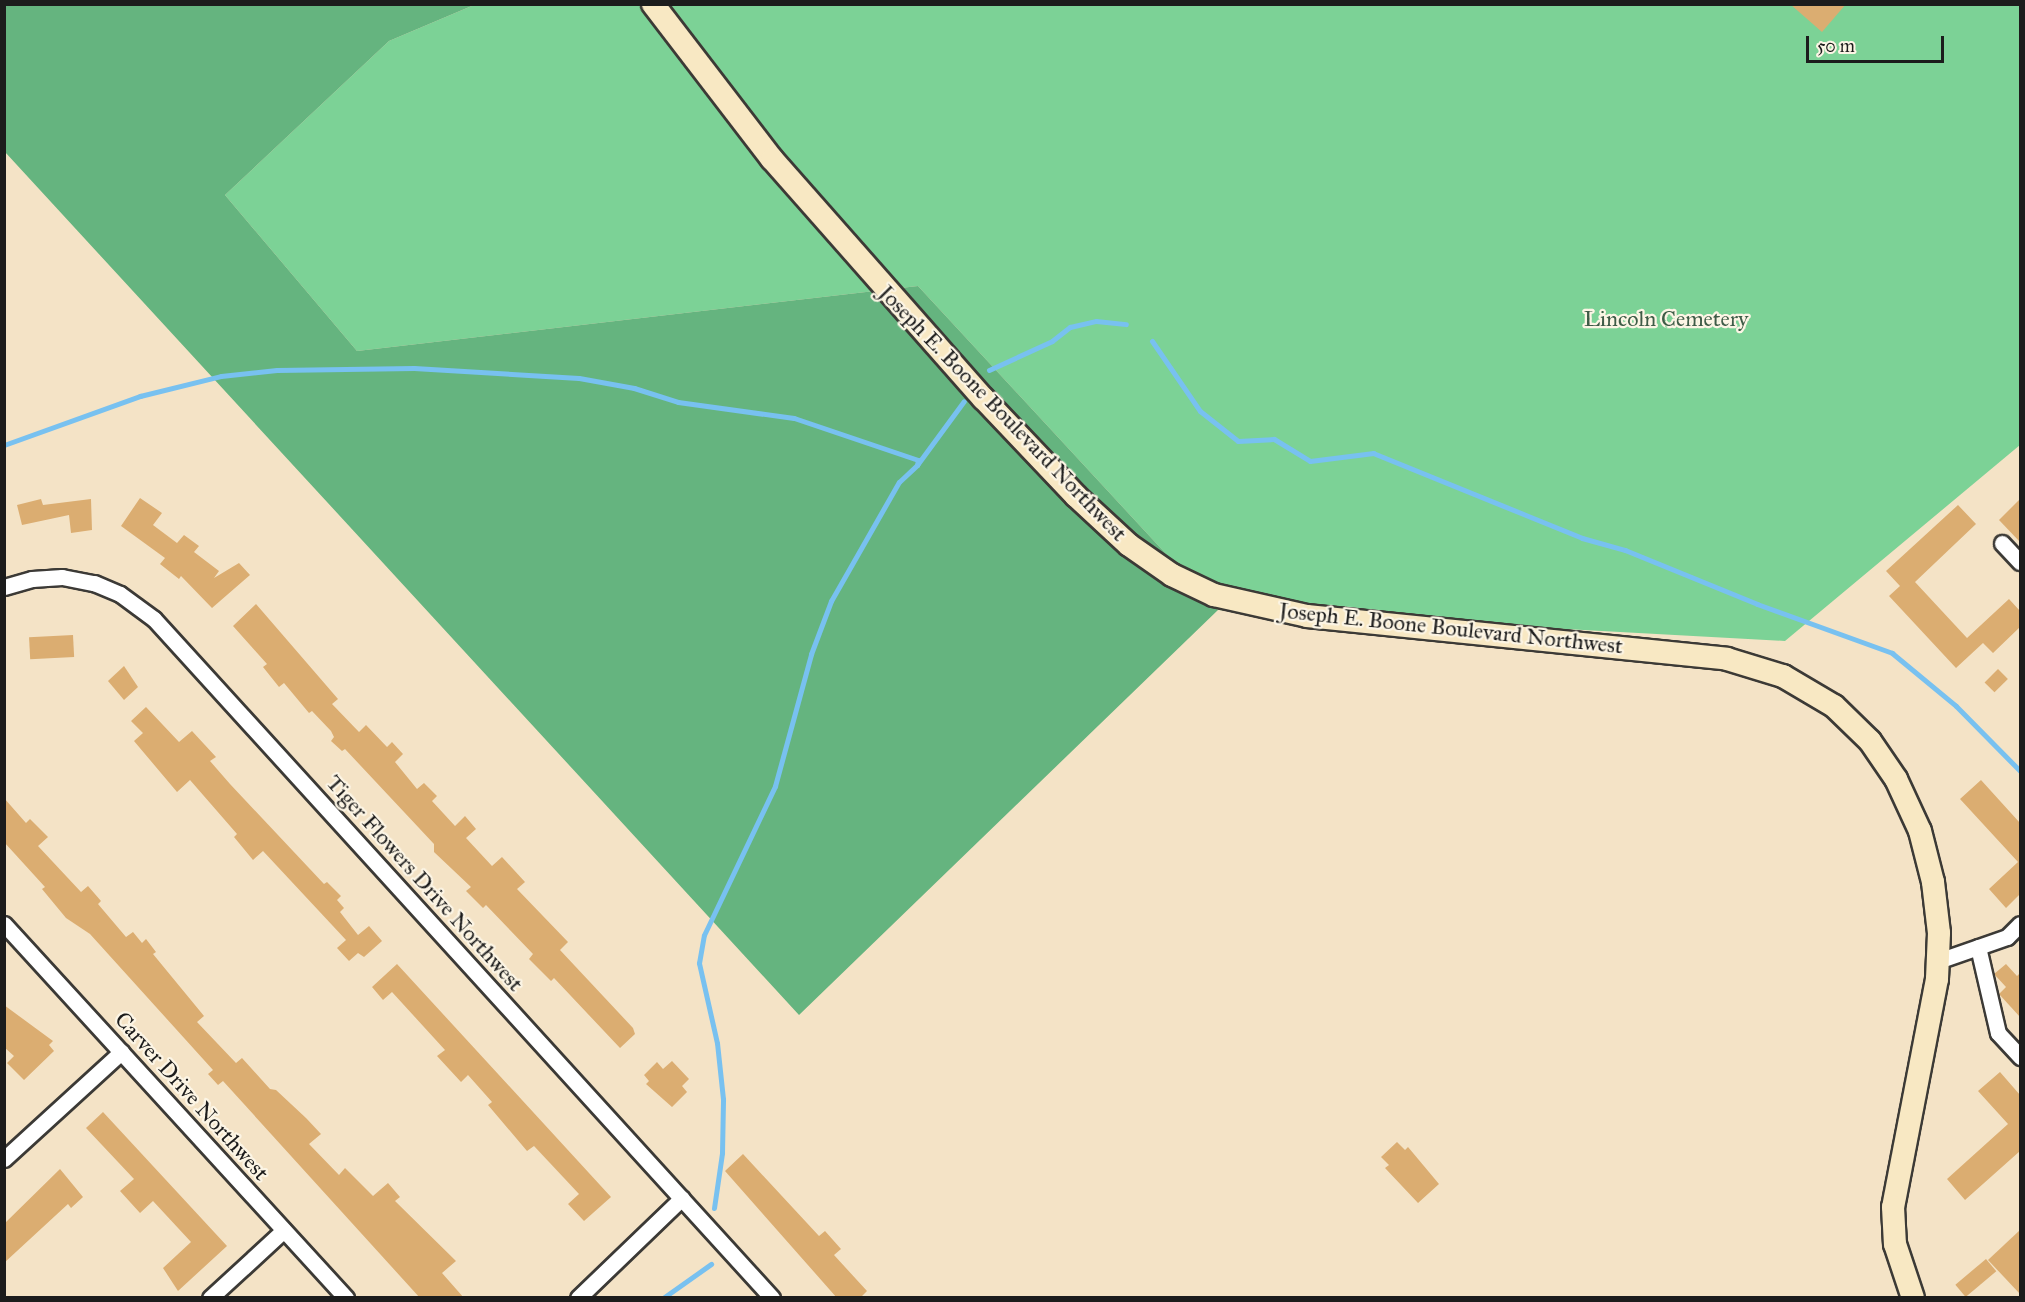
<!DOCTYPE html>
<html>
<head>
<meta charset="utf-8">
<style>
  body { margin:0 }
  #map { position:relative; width:2025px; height:1302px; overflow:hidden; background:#f4e3c6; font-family:"IM FELL Great Primer",serif }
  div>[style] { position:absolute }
  .green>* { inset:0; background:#7cd296 }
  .forest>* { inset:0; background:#65b47f }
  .stream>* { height:5px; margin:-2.5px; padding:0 2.5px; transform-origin:2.5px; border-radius:2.5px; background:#78c1f0 }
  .building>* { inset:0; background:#dbad71; transform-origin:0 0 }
  .roads { filter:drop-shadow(2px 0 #3c3a36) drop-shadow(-2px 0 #3c3a36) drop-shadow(0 2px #3c3a36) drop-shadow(0 -2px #3c3a36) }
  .minor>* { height:15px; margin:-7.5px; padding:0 7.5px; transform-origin:7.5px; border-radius:7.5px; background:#fff }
  .secondary>* { height:22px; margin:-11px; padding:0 11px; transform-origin:11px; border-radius:11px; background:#f8e8c3 }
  span { translate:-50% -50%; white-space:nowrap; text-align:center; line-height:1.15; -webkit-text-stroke:4.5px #fcf5e5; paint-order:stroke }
  .park-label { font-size:22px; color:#3e5c47 }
  .street-label { font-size:22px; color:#1c1c1c }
  .frame { position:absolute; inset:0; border:6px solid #1c1c1c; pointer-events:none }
  .scale { position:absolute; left:1806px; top:36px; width:138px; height:27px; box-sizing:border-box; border:3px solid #1c1c1c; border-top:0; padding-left:8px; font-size:18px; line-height:21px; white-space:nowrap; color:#1c1c1c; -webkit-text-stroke:4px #fcf5e5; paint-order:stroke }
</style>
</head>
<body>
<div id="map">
  <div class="green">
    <div style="clip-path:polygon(474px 5px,2020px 5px,2020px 445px,1785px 641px,1218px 610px,918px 286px,357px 351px,225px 195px,389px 41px)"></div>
  </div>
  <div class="forest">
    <div style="clip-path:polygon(5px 5px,474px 5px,389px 41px,225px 195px,357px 351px,918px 286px,1218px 610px,799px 1015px,5px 152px)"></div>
  </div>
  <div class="stream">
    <div style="left:1152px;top:341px;width:85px;rotate:55.6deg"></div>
    <div style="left:1200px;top:411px;width:48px;rotate:38.3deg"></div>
    <div style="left:1238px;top:441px;width:36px;rotate:-3deg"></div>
    <div style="left:1274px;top:439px;width:42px;rotate:31.4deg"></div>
    <div style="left:1310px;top:461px;width:64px;rotate:-7.2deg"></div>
    <div style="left:1373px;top:453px;width:226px;rotate:22.1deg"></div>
    <div style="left:1582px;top:538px;width:45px;rotate:15.6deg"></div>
    <div style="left:1625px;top:550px;width:143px;rotate:22.2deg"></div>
    <div style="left:1757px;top:604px;width:144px;rotate:19.9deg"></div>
    <div style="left:1892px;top:653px;width:83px;rotate:39.6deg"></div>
    <div style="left:1956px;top:706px;width:91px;rotate:45.4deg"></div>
    <div style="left:989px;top:370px;width:69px;rotate:-24.7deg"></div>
    <div style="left:1052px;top:341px;width:23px;rotate:-38deg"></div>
    <div style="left:1070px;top:327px;width:27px;rotate:-13deg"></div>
    <div style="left:1096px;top:321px;width:30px;rotate:6deg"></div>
    <div style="left:4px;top:445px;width:145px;rotate:-19.8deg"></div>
    <div style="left:140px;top:396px;width:83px;rotate:-13.9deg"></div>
    <div style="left:221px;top:376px;width:56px;rotate:-6.1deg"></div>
    <div style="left:277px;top:370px;width:137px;rotate:-0.8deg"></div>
    <div style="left:414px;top:368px;width:165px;rotate:3.5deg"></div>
    <div style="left:579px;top:378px;width:56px;rotate:10.3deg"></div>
    <div style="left:634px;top:388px;width:46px;rotate:17.7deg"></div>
    <div style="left:678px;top:402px;width:117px;rotate:7.9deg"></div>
    <div style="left:794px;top:418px;width:131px;rotate:18.7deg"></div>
    <div style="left:918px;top:460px;width:5px;rotate:101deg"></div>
    <div style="left:714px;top:1208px;width:56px;rotate:-81.7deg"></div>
    <div style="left:722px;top:1153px;width:54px;rotate:-88.9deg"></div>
    <div style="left:723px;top:1099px;width:56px;rotate:-96.1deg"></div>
    <div style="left:717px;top:1043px;width:82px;rotate:-102.7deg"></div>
    <div style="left:699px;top:963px;width:28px;rotate:-80deg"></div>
    <div style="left:704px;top:935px;width:165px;rotate:-64.5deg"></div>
    <div style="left:775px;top:786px;width:137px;rotate:-74.7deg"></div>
    <div style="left:811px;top:654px;width:57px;rotate:-69.3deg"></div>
    <div style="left:831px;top:601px;width:137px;rotate:-60.3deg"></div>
    <div style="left:899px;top:482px;width:25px;rotate:-43deg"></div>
    <div style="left:917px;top:465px;width:79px;rotate:-53.7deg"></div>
    <div style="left:663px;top:1298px;width:59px;rotate:-35.3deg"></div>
  </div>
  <div class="building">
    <div style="clip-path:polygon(1790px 4px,1846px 4px,1822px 32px)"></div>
    <div style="clip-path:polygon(140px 498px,162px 513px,153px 525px,177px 543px,184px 535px,199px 546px,194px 552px,219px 571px,214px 578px,239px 563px,250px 575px,212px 608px,181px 576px,179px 579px,160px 564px,165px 558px,121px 526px)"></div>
    <div style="clip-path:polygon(41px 499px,43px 505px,91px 499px,92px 530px,71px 533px,69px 515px,22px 525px,17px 505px)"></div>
    <div style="clip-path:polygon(2020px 499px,2020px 542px,1999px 520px)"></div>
    <div style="clip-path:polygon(1958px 505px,1976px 524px,1915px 582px,1967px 638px,2009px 599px,2020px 611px,2020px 627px,1993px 653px,1983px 643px,1956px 668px,1889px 596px,1900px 586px,1886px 571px)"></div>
    <div style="clip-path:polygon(256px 604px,338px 699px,332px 704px,359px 732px,366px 725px,387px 747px,392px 742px,403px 754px,395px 762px,417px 789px,424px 783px,437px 796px,432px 801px,455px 826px,465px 816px,476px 829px,466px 838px,492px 866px,502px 857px,525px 882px,517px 889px,568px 942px,560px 950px,633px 1028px,635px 1034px,620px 1048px,554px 978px,551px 981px,529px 959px,533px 954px,486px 905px,483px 908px,466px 891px,471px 887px,434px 852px,434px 844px,345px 749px,342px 751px,331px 741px,334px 737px,331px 731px,312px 711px,309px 713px,284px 683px,279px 687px,263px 667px,267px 664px,233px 626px)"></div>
    <div style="left:73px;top:635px;width:22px;height:44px;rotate:87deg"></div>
    <div style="clip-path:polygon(124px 666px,138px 687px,124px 700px,108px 681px)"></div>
    <div style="left:1998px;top:669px;width:14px;height:19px;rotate:45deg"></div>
    <div style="clip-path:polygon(146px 707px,179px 742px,192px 731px,216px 757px,210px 761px,230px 784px,324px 884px,327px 882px,341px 896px,337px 900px,344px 908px,340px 912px,358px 935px,369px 926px,382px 941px,364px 957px,358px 953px,349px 961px,337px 948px,346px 940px,263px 851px,253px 860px,234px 837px,237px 834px,190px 780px,177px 792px,134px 741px,143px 733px,131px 721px)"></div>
    <div style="clip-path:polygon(1981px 780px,2020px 823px,2020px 894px,2006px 908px,1989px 889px,2018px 862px,1960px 799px)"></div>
    <div style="clip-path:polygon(4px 798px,26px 823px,30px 819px,48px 837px,38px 846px,81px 892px,88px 886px,101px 901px,98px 904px,126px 937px,133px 932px,142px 943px,146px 939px,156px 952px,153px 954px,204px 1016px,197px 1022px,236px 1063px,242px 1058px,270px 1089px,276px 1090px,306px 1118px,321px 1134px,309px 1144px,339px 1175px,345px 1168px,373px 1196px,388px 1183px,400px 1197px,395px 1201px,456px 1261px,442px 1273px,464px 1298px,420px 1298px,223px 1081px,218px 1085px,208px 1074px,213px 1070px,90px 934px,66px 918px,42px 889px,45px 887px,4px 842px)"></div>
    <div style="clip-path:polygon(397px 964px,611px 1197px,584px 1221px,568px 1204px,579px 1194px,534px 1146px,527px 1151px,488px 1105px,492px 1102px,468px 1075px,461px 1082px,437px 1056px,445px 1050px,392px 992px,383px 1000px,372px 987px)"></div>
    <div style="clip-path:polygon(2006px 964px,2017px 976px,2020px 973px,2020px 1017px,1999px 994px,2006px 987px,1994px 974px)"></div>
    <div style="clip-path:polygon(4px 1005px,53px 1041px,49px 1045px,54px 1051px,24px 1080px,7px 1063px,14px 1056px,4px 1047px)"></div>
    <div style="clip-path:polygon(672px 1061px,689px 1079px,682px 1086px,687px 1092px,672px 1107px,646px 1084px,649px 1081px,644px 1075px,657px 1062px,663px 1069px)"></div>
    <div style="clip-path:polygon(2000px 1072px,2020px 1095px,2020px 1151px,1965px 1200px,1947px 1179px,2008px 1124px,1978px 1091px)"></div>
    <div style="clip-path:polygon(103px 1112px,227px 1246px,178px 1291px,163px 1268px,191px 1242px,153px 1201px,140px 1213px,120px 1191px,134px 1179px,86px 1128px)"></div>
    <div style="clip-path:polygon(1397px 1142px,1405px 1150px,1408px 1147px,1439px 1184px,1418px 1203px,1385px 1168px,1389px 1165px,1381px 1157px)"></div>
    <div style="clip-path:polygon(743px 1154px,819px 1236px,825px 1231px,841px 1249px,834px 1255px,867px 1291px,860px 1298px,837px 1298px,725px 1171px)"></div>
    <div style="clip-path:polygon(60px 1169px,83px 1197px,71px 1208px,68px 1204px,4px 1263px,4px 1224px)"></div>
    <div style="clip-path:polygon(2020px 1230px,2020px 1294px,1988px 1260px)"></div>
    <div style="left:1986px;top:1259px;width:16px;height:40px;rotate:50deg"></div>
  </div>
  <div class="roads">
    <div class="minor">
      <div style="left:2002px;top:543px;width:26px;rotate:47deg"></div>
      <div style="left:4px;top:587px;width:29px;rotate:-16deg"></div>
      <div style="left:32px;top:579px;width:30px;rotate:-4deg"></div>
      <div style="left:62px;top:577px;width:33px;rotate:11deg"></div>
      <div style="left:94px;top:583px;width:28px;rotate:23deg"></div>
      <div style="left:120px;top:594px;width:42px;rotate:36.3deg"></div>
      <div style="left:154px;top:619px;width:918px;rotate:47.69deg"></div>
      <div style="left:4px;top:924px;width:507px;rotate:47.56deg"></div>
      <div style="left:1978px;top:947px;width:88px;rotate:76.9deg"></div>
      <div style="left:1998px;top:1033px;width:33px;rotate:47deg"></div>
      <div style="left:1938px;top:961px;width:73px;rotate:-19.2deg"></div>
      <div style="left:2007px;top:937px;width:18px;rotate:-45deg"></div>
      <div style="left:4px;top:1159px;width:159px;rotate:-42.4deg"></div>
      <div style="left:210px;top:1298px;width:100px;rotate:-42.6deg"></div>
      <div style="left:578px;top:1298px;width:144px;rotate:-43.9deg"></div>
    </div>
    <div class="secondary">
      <div style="left:653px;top:4px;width:195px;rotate:52.5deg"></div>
      <div style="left:772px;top:159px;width:319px;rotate:48.6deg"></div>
      <div style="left:983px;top:398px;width:135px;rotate:46.5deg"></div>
      <div style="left:1076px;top:496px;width:72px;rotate:42.8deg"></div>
      <div style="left:1129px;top:545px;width:52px;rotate:34.9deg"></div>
      <div style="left:1172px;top:575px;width:47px;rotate:25.5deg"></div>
      <div style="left:1214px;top:595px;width:95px;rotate:12.7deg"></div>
      <div style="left:1307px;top:616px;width:422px;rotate:5.8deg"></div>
      <div style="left:1727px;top:659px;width:59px;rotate:16.9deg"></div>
      <div style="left:1783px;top:676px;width:59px;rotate:30.5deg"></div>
      <div style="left:1834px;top:706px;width:50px;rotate:44.2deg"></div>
      <div style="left:1870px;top:741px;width:46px;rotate:55.6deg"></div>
      <div style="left:1896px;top:779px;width:57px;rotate:65.2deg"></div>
      <div style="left:1920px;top:831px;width:53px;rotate:75.7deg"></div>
      <div style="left:1933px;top:882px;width:51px;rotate:83.3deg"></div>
      <div style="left:1939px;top:933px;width:46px;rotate:92.5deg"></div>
      <div style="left:1937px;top:979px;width:232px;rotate:100.9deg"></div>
      <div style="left:1893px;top:1207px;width:37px;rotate:87deg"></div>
      <div style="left:1895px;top:1244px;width:57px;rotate:71.6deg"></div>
    </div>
  </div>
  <div class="park-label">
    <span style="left:1666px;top:319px">Lincoln Cemetery</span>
  </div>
  <div class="street-label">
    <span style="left:1003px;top:413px;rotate:46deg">Joseph E. Boone Boulevard Northwest</span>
    <span style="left:1451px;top:628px;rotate:6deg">Joseph E. Boone Boulevard Northwest</span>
    <span style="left:425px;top:883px;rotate:48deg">Tiger Flowers Drive Northwest</span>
    <span style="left:192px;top:1096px;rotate:48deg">Carver Drive Northwest</span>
  </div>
  <div class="frame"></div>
  <div class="scale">50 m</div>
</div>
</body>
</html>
